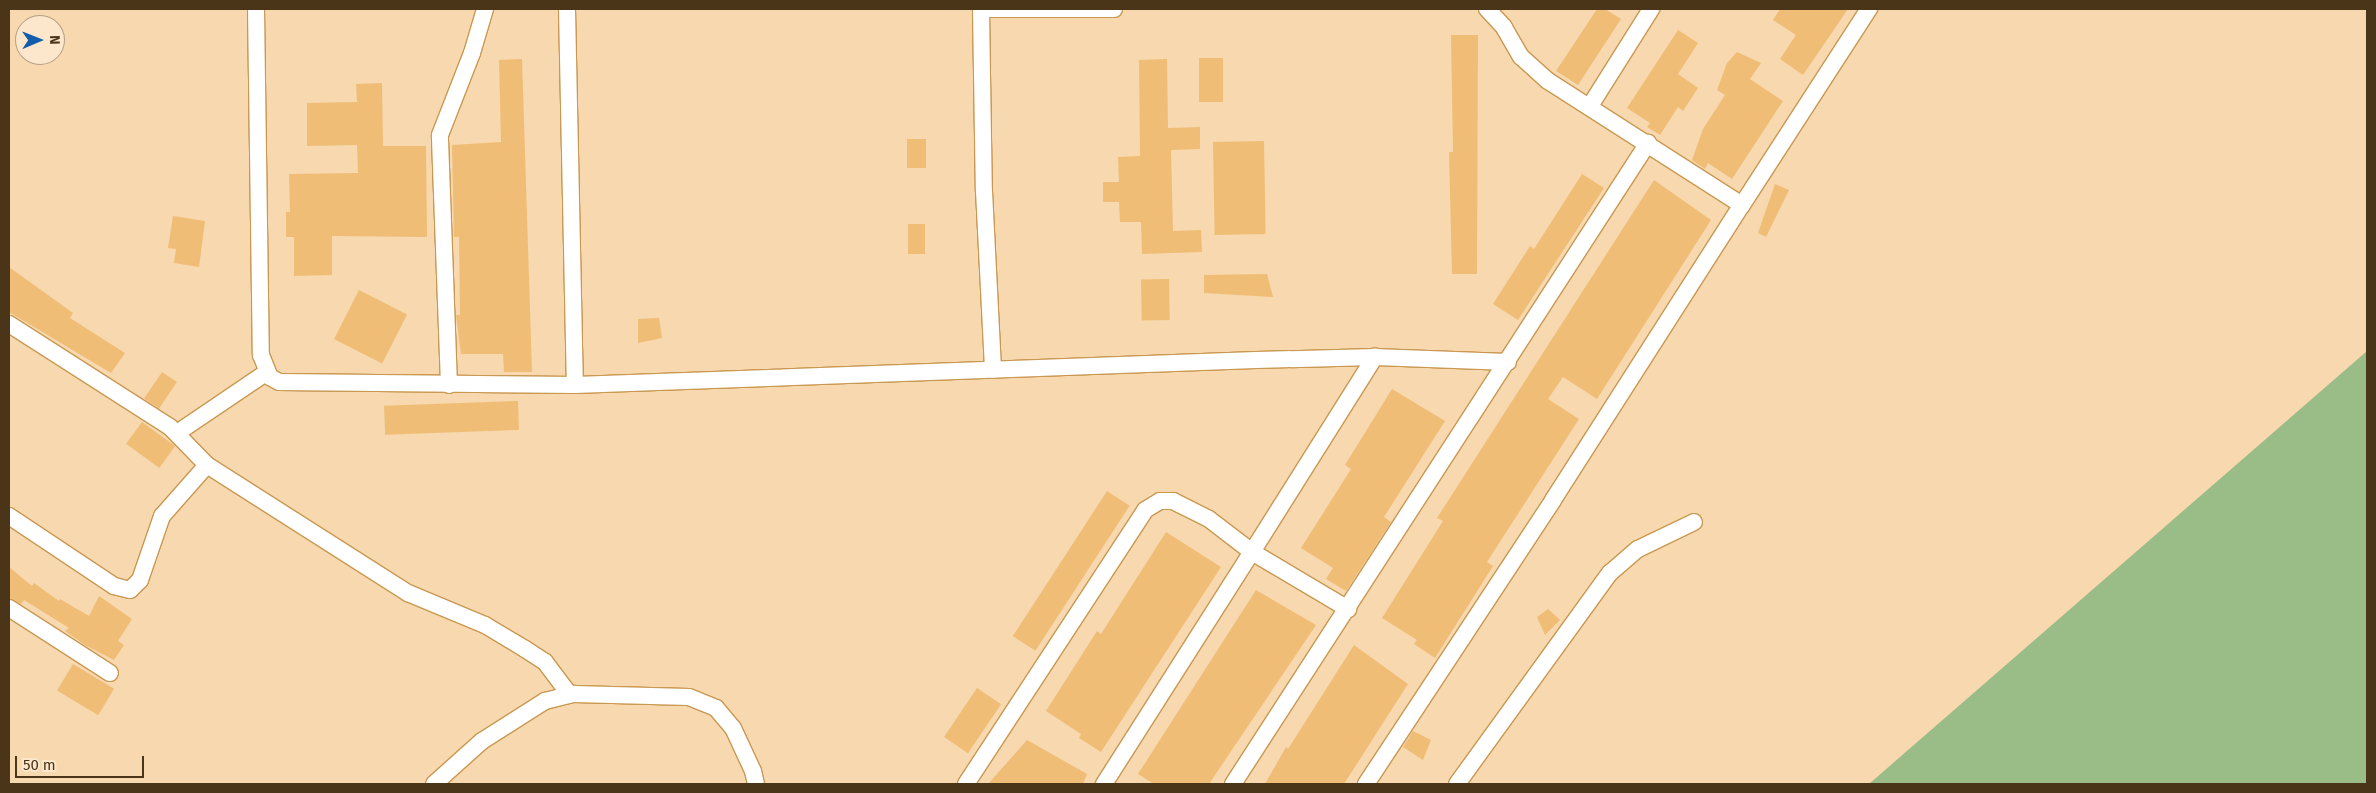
<!DOCTYPE html>
<html>
<head>
<meta charset="utf-8">
<style>
  body { margin:0 }
  #map { position:relative; width:2376px; height:793px; overflow:hidden; background:#f7d8af; font-family:"Fira Sans",sans-serif }
  div>[style] { position:absolute }
  .green>* { inset:0; background:#9abc87 }
  .building>* { inset:0; background:#f0bd76; transform-origin:0 0 }
  .roads { filter:drop-shadow(1px 0 #c99851) drop-shadow(-1px 0 #c99851) drop-shadow(0 1px #c99851) drop-shadow(0 -1px #c99851) }
  .minor>* { height:16px; margin:-8px; padding:0 8px; transform-origin:8px; border-radius:8px; background:#fff }
  span { translate:-50% -50%; white-space:nowrap; text-align:center; line-height:1.15; -webkit-text-stroke:4px #fce7cc; paint-order:stroke }
  .frame { position:absolute; inset:0; border:10px solid #4a3518; pointer-events:none }
  .north { position:absolute; left:15px; top:15px; width:50px; height:50px; box-sizing:border-box; background:#fce7cc; border:1px solid #b5a084; border-radius:50%; rotate:89deg; font-size:14px; font-weight:700; line-height:20px; text-align:center; color:#4a3518 }
  .north::after { content:''; display:block; margin:auto; width:18px; height:22px; background:#135dad; clip-path:polygon(50% 0,100% 100%,50% 72%,0 100%) }
  .scale { position:absolute; left:15px; top:756px; width:129px; height:22px; box-sizing:border-box; border:2px solid #4a3518; border-top:0; padding-left:6px; font-size:15px; line-height:18px; white-space:nowrap; color:#4a3518; -webkit-text-stroke:4px #fce7cc; paint-order:stroke }
</style>
</head>
<body>
<div id="map">
  <div class="green">
    <div style="clip-path:polygon(2367px 351px,2367px 784px,1869px 784px)"></div>
  </div>
  <div class="building">
    <div style="clip-path:polygon(1597px 9px,1605px 9px,1621px 19px,1578px 85px,1556px 71px)"></div>
    <div style="clip-path:polygon(1780px 9px,1848px 9px,1803px 75px,1780px 59px,1796px 35px,1773px 20px)"></div>
    <div style="clip-path:polygon(1678px 30px,1698px 43px,1678px 74px,1698px 88px,1683px 111px,1678px 107px,1660px 135px,1647px 127px,1650px 123px,1627px 108px)"></div>
    <div style="clip-path:polygon(1451px 35px,1478px 35px,1477px 274px,1452px 274px,1449px 152px,1453px 152px)"></div>
    <div style="clip-path:polygon(1737px 52px,1761px 63px,1750px 79px,1783px 101px,1732px 179px,1708px 163px,1705px 169px,1692px 160px,1703px 129px,1725px 95px,1717px 90px,1727px 63px)"></div>
    <div style="left:1199px;top:58px;width:24px;height:44px"></div>
    <div style="clip-path:polygon(522px 59px,532px 372px,504px 372px,503px 354px,461px 354px,456px 315px,460px 315px,459px 237px,454px 237px,452px 145px,501px 142px,499px 60px)"></div>
    <div style="clip-path:polygon(1167px 59px,1168px 128px,1200px 127px,1200px 149px,1171px 150px,1173px 231px,1201px 230px,1202px 252px,1142px 254px,1141px 222px,1120px 222px,1119px 202px,1103px 202px,1103px 182px,1119px 182px,1118px 157px,1140px 156px,1139px 60px)"></div>
    <div style="clip-path:polygon(382px 83px,383px 146px,426px 146px,427px 237px,332px 236px,332px 275px,294px 276px,294px 237px,286px 237px,286px 212px,290px 212px,289px 174px,358px 173px,357px 145px,307px 146px,307px 103px,357px 102px,356px 84px)"></div>
    <div style="left:907px;top:139px;width:19px;height:29px"></div>
    <div style="left:1264px;top:141px;width:93px;height:51px;rotate:89deg"></div>
    <div style="clip-path:polygon(1582px 174px,1604px 188px,1518px 320px,1493px 304px,1530px 246px,1534px 249px)"></div>
    <div style="clip-path:polygon(1654px 180px,1711px 220px,1597px 399px,1563px 377px,1548px 399px,1579px 419px,1487px 562px,1493px 566px,1435px 658px,1414px 644px,1417px 640px,1382px 618px,1443px 521px,1437px 518px)"></div>
    <div style="clip-path:polygon(1775px 184px,1789px 190px,1766px 237px,1758px 233px)"></div>
    <div style="clip-path:polygon(173px 216px,205px 221px,199px 267px,174px 263px,176px 249px,168px 248px)"></div>
    <div style="left:908px;top:224px;width:17px;height:30px"></div>
    <div style="clip-path:polygon(9px 267px,73px 313px,70px 318px,125px 353px,111px 373px,9px 312px)"></div>
    <div style="clip-path:polygon(1267px 274px,1273px 297px,1204px 293px,1204px 275px)"></div>
    <div style="left:1169px;top:279px;width:41px;height:28px;rotate:89deg"></div>
    <div style="left:359px;top:290px;width:54px;height:55px;rotate:27deg"></div>
    <div style="clip-path:polygon(659px 318px,662px 338px,638px 343px,638px 319px)"></div>
    <div style="left:162px;top:372px;width:18px;height:32px;rotate:34deg"></div>
    <div style="clip-path:polygon(1392px 389px,1445px 421px,1384px 517px,1391px 522px,1346px 591px,1326px 579px,1333px 568px,1301px 548px,1351px 469px,1345px 465px)"></div>
    <div style="left:518px;top:401px;width:29px;height:134px;rotate:88deg"></div>
    <div style="left:142px;top:422px;width:41px;height:27px;rotate:36deg"></div>
    <div style="left:1107px;top:491px;width:27px;height:173px;rotate:33deg"></div>
    <div style="clip-path:polygon(1166px 532px,1221px 567px,1101px 752px,1079px 738px,1081px 734px,1046px 711px,1097px 631px,1101px 634px)"></div>
    <div style="clip-path:polygon(9px 567px,32px 586px,34px 583px,59px 601px,60px 599px,89px 616px,99px 596px,132px 619px,118px 641px,124px 645px,114px 660px,85px 645px,65px 631px,69px 628px,24px 600px,21px 604px,9px 598px)"></div>
    <div style="clip-path:polygon(1256px 590px,1316px 625px,1209px 784px,1154px 784px,1138px 774px)"></div>
    <div style="clip-path:polygon(1548px 609px,1560px 620px,1545px 635px,1537px 617px)"></div>
    <div style="clip-path:polygon(1354px 645px,1408px 684px,1344px 784px,1265px 784px,1286px 747px,1288px 749px)"></div>
    <div style="left:73px;top:664px;width:48px;height:31px;rotate:31deg"></div>
    <div style="left:977px;top:688px;width:29px;height:59px;rotate:34deg"></div>
    <div style="clip-path:polygon(1413px 731px,1431px 740px,1423px 760px,1403px 747px)"></div>
    <div style="clip-path:polygon(1027px 740px,1087px 774px,1083px 784px,988px 784px)"></div>
  </div>
  <div class="roads">
    <div class="minor">
      <div style="left:256px;top:9px;width:346px;rotate:89.2deg"></div>
      <div style="left:261px;top:355px;width:24px;rotate:68deg"></div>
      <div style="left:270px;top:377px;width:10px;rotate:29deg"></div>
      <div style="left:279px;top:382px;width:296px;rotate:0.6deg"></div>
      <div style="left:575px;top:385px;width:681px;rotate:-2.1deg"></div>
      <div style="left:1256px;top:360px;width:119px;rotate:-1.4deg"></div>
      <div style="left:1375px;top:357px;width:133px;rotate:2.2deg"></div>
      <div style="left:567px;top:9px;width:376px;rotate:88.8deg"></div>
      <div style="left:981px;top:9px;width:133px"></div>
      <div style="left:981px;top:10px;width:181px;rotate:89.1deg"></div>
      <div style="left:984px;top:191px;width:179px;rotate:87.1deg"></div>
      <div style="left:1590px;top:106px;width:115px;rotate:-57.8deg"></div>
      <div style="left:1742px;top:205px;width:234px;rotate:-57.1deg"></div>
      <div style="left:9px;top:324px;width:191px;rotate:32.6deg"></div>
      <div style="left:170px;top:427px;width:53px;rotate:45.8deg"></div>
      <div style="left:207px;top:465px;width:68px;rotate:131.4deg"></div>
      <div style="left:162px;top:516px;width:68px;rotate:109deg"></div>
      <div style="left:140px;top:580px;width:14px;rotate:135deg"></div>
      <div style="left:130px;top:590px;width:16px;rotate:-166deg"></div>
      <div style="left:114px;top:586px;width:126px;rotate:-146.3deg"></div>
      <div style="left:449px;top:385px;width:250px;rotate:-92.1deg"></div>
      <div style="left:440px;top:135px;width:88px;rotate:-68.7deg"></div>
      <div style="left:472px;top:53px;width:46px;rotate:-73.5deg"></div>
      <div style="left:177px;top:433px;width:109px;rotate:-34.1deg"></div>
      <div style="left:207px;top:465px;width:238px;rotate:32.5deg"></div>
      <div style="left:408px;top:593px;width:83px;rotate:22.6deg"></div>
      <div style="left:485px;top:625px;width:47px;rotate:31deg"></div>
      <div style="left:525px;top:649px;width:24px;rotate:33deg"></div>
      <div style="left:545px;top:662px;width:41px;rotate:52.9deg"></div>
      <div style="left:9px;top:608px;width:120px;rotate:32.8deg"></div>
      <div style="left:434px;top:784px;width:64px;rotate:-41.9deg"></div>
      <div style="left:482px;top:741px;width:75px;rotate:-32.4deg"></div>
      <div style="left:545px;top:701px;width:30px;rotate:-14deg"></div>
      <div style="left:574px;top:694px;width:115px;rotate:1.5deg"></div>
      <div style="left:689px;top:697px;width:29px;rotate:22deg"></div>
      <div style="left:716px;top:708px;width:26px;rotate:50deg"></div>
      <div style="left:733px;top:728px;width:47px;rotate:65.1deg"></div>
      <div style="left:753px;top:771px;width:13px;rotate:77deg"></div>
      <div style="left:966px;top:784px;width:327px;rotate:-56.8deg"></div>
      <div style="left:1145px;top:510px;width:17px;rotate:-31deg"></div>
      <div style="left:1160px;top:501px;width:13px"></div>
      <div style="left:1173px;top:501px;width:40px;rotate:26.6deg"></div>
      <div style="left:1209px;top:519px;width:54px;rotate:37.5deg"></div>
      <div style="left:1252px;top:552px;width:231px;rotate:-57.8deg"></div>
      <div style="left:1104px;top:784px;width:275px;rotate:-57.5deg"></div>
      <div style="left:1252px;top:552px;width:112px;rotate:30.7deg"></div>
      <div style="left:1233px;top:784px;width:764px;rotate:-57.08deg"></div>
      <div style="left:1366px;top:784px;width:340px;rotate:-56.6deg"></div>
      <div style="left:1553px;top:500px;width:350px;rotate:-57.4deg"></div>
      <div style="left:1742px;top:205px;width:230px;rotate:-147.4deg"></div>
      <div style="left:1548px;top:81px;width:36px;rotate:-138deg"></div>
      <div style="left:1521px;top:57px;width:34px;rotate:-120deg"></div>
      <div style="left:1504px;top:27px;width:25px;rotate:-133deg"></div>
      <div style="left:1457px;top:784px;width:261px;rotate:-54.1deg"></div>
      <div style="left:1610px;top:573px;width:37px;rotate:-41deg"></div>
      <div style="left:1638px;top:549px;width:62px;rotate:-25.7deg"></div>
    </div>
  </div>
  <div class="frame"></div>
  <div class="north">N</div>
  <div class="scale">50 m</div>
</div>
</body>
</html>
